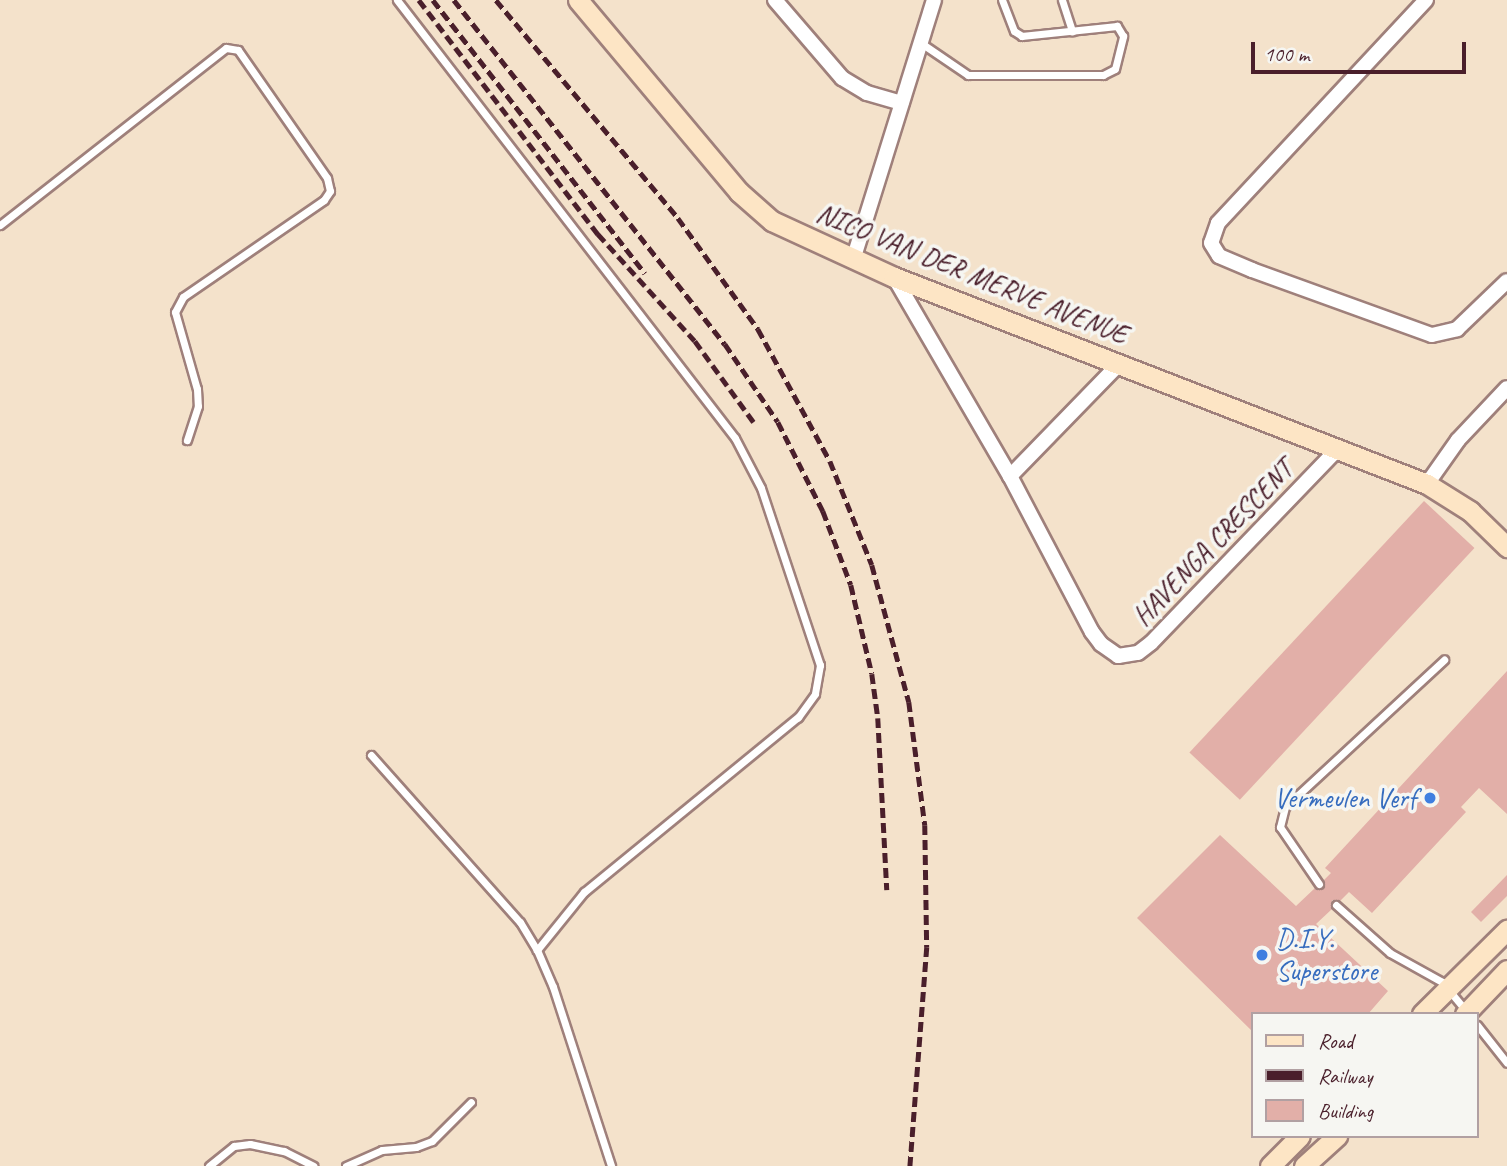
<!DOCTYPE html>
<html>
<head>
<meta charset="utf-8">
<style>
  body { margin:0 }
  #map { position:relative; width:1507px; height:1166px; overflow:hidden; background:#f4e2cb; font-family:Caveat,sans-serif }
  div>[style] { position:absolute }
  .building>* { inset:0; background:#e2afa8; transform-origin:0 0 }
  .roads { filter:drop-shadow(2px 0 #9f807b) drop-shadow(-2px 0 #9f807b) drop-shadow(0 2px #9f807b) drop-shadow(0 -2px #9f807b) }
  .lane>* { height:7px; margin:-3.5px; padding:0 3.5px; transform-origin:3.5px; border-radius:3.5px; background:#fff }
  .street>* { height:14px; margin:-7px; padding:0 7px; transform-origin:7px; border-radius:7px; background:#fff }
  .secondary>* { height:19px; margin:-9.5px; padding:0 9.5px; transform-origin:9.5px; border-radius:9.5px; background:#fde5c5 }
  .rail>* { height:4.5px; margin-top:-2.25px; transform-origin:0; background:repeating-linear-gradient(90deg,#4a1f2b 0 10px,transparent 0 15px) }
  .dots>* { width:19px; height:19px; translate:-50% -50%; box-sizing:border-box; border:4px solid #f6f6f2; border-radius:50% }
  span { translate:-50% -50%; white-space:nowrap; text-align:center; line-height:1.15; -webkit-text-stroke:7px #f6f6f2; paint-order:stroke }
  .street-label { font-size:28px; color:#4a1f2b }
  .shop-label { font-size:28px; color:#366cbe }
  .right { translate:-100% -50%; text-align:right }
  .left { translate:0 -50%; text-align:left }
  .legend { position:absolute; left:1251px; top:1012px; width:228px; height:126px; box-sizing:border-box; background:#f6f6f2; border:2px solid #b1a0a2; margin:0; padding:9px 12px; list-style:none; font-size:21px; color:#4a1f2b }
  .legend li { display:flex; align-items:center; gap:14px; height:35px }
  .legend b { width:35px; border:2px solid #b1a0a2 }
  .scale { position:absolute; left:1251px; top:42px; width:215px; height:32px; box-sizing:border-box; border:4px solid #4a1f2b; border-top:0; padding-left:9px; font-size:21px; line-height:24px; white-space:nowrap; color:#4a1f2b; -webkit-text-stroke:5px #f6f6f2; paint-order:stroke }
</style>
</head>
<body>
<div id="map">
  <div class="building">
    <div style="left:1424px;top:501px;width:69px;height:344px;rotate:43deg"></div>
    <div style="clip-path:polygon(1507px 671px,1507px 814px,1479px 788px,1461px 807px,1466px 812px,1372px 913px,1349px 892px,1340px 901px,1332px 900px,1332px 909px,1316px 924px,1388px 991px,1368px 1014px,1253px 1014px,1253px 1032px,1137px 918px,1220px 835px,1296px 906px,1315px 888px,1322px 889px,1324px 880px,1331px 873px,1325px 868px)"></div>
    <div style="clip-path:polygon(1507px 875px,1507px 896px,1481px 922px,1471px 912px)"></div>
  </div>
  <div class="roads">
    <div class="lane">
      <div style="left:397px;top:0;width:553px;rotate:52.34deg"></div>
      <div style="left:735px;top:438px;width:56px;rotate:62.5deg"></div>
      <div style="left:761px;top:488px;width:187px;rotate:71.6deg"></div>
      <div style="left:820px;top:665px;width:29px;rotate:100deg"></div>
      <div style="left:815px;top:694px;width:29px;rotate:126deg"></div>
      <div style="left:798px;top:717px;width:276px;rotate:140.7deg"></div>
      <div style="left:584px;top:892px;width:75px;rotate:129deg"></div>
      <div style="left:1062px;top:0;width:33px;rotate:72deg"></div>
      <div style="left:921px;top:43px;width:57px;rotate:34.2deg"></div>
      <div style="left:968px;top:75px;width:135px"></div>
      <div style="left:1103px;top:75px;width:13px;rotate:-27deg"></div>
      <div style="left:1115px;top:69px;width:34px;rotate:-76deg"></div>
      <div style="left:1123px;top:36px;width:12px;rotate:-121deg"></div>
      <div style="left:1117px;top:26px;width:96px;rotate:174deg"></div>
      <div style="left:1022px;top:36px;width:9px;rotate:-148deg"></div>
      <div style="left:1014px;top:31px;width:33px;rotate:-111deg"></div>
      <div style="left:0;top:225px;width:287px;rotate:-38.1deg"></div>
      <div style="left:226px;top:48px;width:12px;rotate:9deg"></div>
      <div style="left:238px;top:50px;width:156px;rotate:55.2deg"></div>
      <div style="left:327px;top:178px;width:13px;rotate:77deg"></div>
      <div style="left:330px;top:191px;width:11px;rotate:124deg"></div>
      <div style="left:324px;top:200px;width:171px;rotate:145.5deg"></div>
      <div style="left:183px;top:297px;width:17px;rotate:118deg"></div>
      <div style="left:175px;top:312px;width:80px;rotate:74.1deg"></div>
      <div style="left:197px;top:389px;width:17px;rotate:87deg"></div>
      <div style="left:198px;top:406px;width:36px;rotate:108deg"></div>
      <div style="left:371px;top:755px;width:224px;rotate:48.3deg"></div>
      <div style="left:520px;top:922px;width:33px;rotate:59deg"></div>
      <div style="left:537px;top:950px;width:40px;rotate:66.6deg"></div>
      <div style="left:553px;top:987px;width:188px;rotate:72deg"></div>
      <div style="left:1319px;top:884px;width:69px;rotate:-124.4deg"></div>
      <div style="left:1280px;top:827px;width:21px;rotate:-76deg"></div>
      <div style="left:1285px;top:807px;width:217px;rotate:-42.8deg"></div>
      <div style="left:1336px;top:905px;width:72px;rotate:41.6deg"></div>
      <div style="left:1390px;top:953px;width:60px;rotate:29.1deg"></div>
      <div style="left:1442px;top:982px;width:39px;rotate:50deg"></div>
      <div style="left:1477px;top:1025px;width:48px;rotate:51.7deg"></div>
      <div style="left:209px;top:1166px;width:32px;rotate:-39deg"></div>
      <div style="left:234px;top:1146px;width:16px;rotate:-7deg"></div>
      <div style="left:250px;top:1144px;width:35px;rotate:12deg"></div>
      <div style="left:284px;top:1151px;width:33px;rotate:27deg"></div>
      <div style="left:346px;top:1166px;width:39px;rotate:-24deg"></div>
      <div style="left:382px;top:1150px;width:34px;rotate:-5deg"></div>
      <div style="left:416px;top:1147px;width:17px;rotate:-21deg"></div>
      <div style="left:432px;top:1141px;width:55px;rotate:-45deg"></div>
    </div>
    <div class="street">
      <div style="left:775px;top:0;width:103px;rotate:49.3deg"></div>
      <div style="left:842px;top:78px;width:29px;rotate:31deg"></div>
      <div style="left:867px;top:93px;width:36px;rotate:16deg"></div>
      <div style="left:1426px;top:0;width:305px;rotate:133deg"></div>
      <div style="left:1218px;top:223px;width:21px;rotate:109deg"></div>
      <div style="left:1211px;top:243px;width:15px;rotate:58deg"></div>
      <div style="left:1219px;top:256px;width:36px;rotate:23deg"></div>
      <div style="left:1252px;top:270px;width:191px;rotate:19.9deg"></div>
      <div style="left:1432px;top:335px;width:26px;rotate:-13deg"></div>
      <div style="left:1457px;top:329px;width:69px;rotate:-43.8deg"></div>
      <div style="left:853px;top:260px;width:272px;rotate:-72.7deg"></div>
      <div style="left:894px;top:277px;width:230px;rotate:59.8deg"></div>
      <div style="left:1120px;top:363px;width:158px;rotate:134.2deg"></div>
      <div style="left:1010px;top:476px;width:176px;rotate:62.3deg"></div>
      <div style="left:1092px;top:632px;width:15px;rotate:53deg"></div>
      <div style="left:1101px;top:644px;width:21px;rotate:35deg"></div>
      <div style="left:1118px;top:656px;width:20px;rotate:-9deg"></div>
      <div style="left:1138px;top:653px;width:16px;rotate:-38deg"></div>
      <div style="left:1151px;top:643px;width:268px;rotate:-46.1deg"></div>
      <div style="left:1427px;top:484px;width:54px;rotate:-54.8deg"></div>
      <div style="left:1458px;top:440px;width:71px;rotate:-46.7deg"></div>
    </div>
    <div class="secondary">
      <div style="left:578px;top:0;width:251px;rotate:50deg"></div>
      <div style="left:739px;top:192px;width:44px;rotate:41.3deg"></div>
      <div style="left:772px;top:221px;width:134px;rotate:24.7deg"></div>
      <div style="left:894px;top:277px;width:572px;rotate:21.22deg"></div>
      <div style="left:1427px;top:484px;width:51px;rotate:32.1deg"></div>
      <div style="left:1470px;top:511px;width:52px;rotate:44.2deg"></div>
      <div style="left:1422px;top:1014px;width:120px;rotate:-44.7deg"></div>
      <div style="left:1465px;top:1014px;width:61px;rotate:-46.3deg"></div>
      <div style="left:1270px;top:1166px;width:42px;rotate:-45deg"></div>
      <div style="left:1304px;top:1166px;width:45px;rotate:-42.3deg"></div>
    </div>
  </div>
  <div class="rail">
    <div style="left:419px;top:0;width:295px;rotate:52.6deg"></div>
    <div style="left:598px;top:234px;width:144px;rotate:47.8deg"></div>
    <div style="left:695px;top:341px;width:102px;rotate:54.1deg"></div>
    <div style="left:433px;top:0;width:346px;rotate:52.2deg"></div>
    <div style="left:454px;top:0;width:438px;rotate:51.8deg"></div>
    <div style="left:725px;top:344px;width:94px;rotate:55.8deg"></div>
    <div style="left:778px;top:422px;width:100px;rotate:63.2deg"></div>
    <div style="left:823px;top:511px;width:79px;rotate:69.3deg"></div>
    <div style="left:851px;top:585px;width:91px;rotate:76.7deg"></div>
    <div style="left:872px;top:674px;width:44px;rotate:82.2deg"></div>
    <div style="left:878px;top:718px;width:172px;rotate:87deg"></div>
    <div style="left:496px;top:0;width:284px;rotate:50.1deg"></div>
    <div style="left:678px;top:218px;width:137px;rotate:54.2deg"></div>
    <div style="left:758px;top:329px;width:150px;rotate:61.4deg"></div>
    <div style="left:830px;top:461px;width:112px;rotate:68deg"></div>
    <div style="left:872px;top:565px;width:142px;rotate:74.9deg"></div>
    <div style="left:909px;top:702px;width:124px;rotate:82.6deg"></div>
    <div style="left:925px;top:825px;width:122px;rotate:89.1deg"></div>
    <div style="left:927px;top:947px;width:220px;rotate:94.4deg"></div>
  </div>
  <div class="dots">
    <div style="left:1430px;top:798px;background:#3f7fe0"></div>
    <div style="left:1262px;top:955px;background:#3f7fe0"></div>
  </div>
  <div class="street-label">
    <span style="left:972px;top:274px;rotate:22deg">NICO VAN DER MERVE AVENUE</span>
    <span style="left:1213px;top:543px;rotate:-46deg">HAVENGA CRESCENT</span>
  </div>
  <div class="shop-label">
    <span class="right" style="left:1416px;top:798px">Vermeulen Verf</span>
    <span class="left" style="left:1276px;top:955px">D.I.Y.<br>Superstore</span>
  </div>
  <ul class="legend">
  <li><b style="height:9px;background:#fde5c5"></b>Road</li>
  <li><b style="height:9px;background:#4a1f2b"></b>Railway</li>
  <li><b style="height:19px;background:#e2afa8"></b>Building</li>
  </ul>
  <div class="scale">100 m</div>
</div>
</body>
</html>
